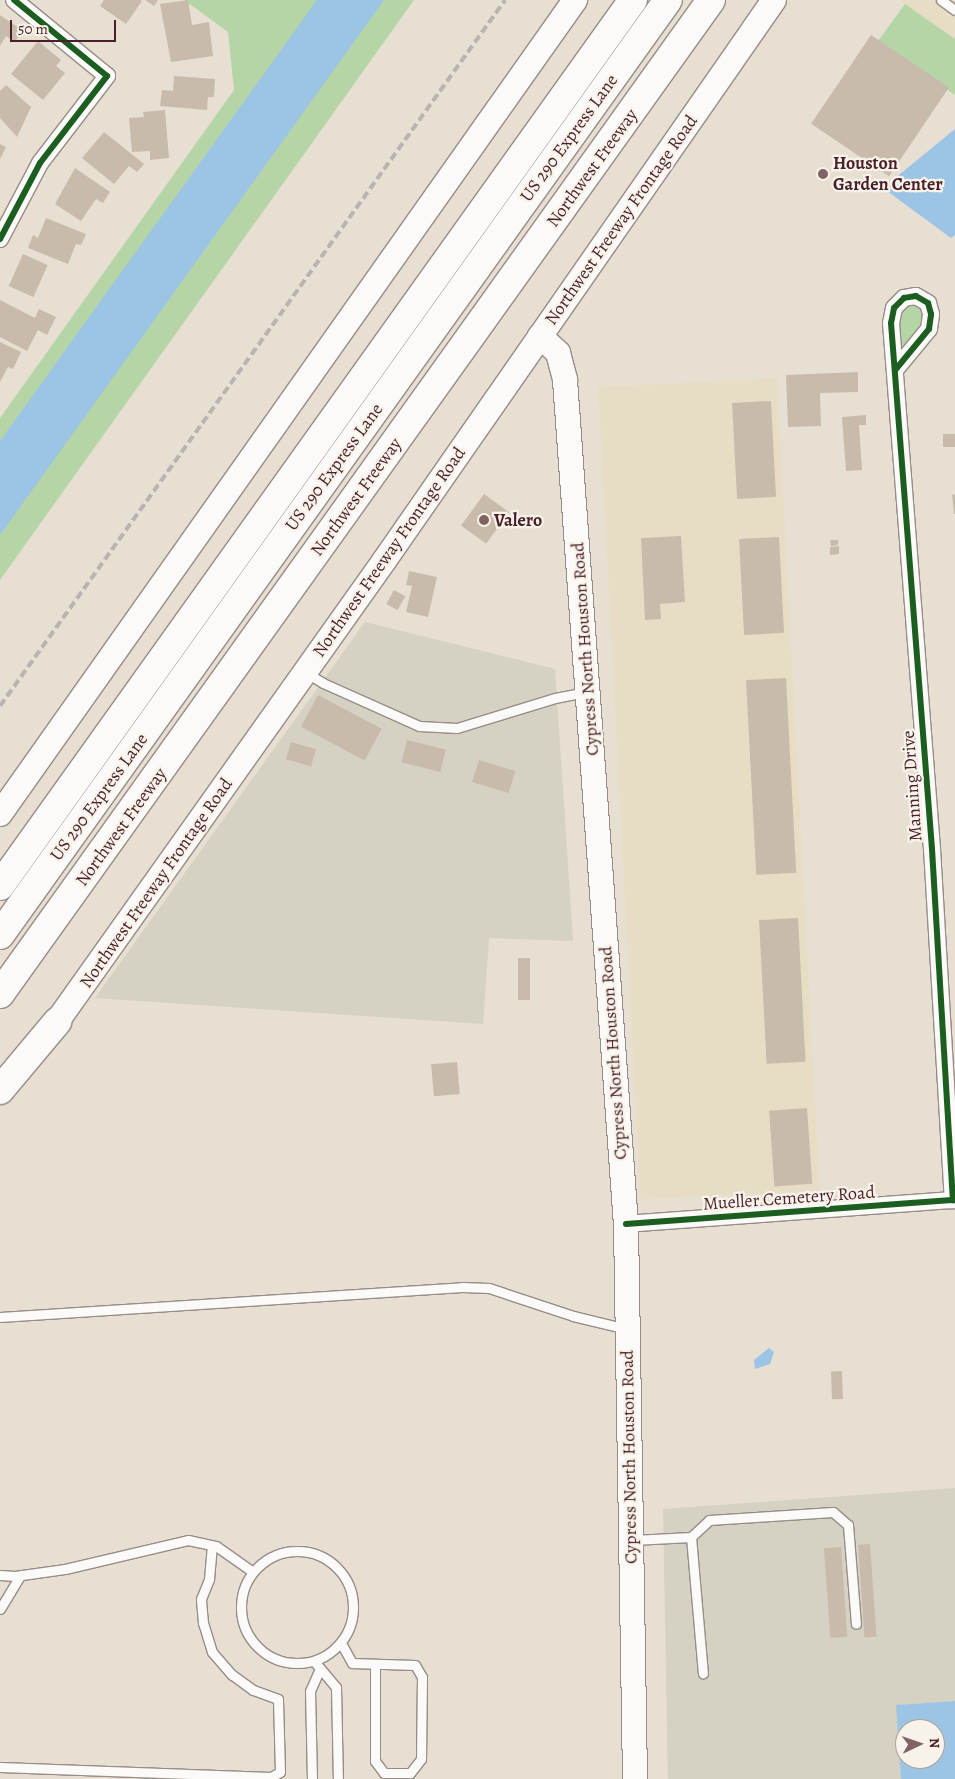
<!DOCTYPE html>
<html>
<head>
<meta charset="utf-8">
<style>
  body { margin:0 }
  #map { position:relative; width:955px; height:1779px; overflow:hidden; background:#e7dfd1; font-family:Alegreya,serif }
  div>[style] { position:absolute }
  .built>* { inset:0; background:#e6ddc4; transform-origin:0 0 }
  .industrial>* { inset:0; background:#d5d1c3 }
  .green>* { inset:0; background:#b5d5a7 }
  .water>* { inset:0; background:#9bc4e5 }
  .building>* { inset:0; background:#c8bbac; transform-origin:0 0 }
  .roads { filter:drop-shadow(1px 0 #978c87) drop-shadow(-1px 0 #978c87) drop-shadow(0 1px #978c87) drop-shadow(0 -1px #978c87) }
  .service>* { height:9px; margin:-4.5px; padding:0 4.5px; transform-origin:4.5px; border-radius:4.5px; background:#fbfaf8 }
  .service>.ring { margin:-4.5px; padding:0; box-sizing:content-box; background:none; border:9px solid #fbfaf8; border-radius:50% }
  .minor>* { height:16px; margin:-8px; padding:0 8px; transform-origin:8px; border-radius:8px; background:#fbfaf8 }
  .secondary>* { height:24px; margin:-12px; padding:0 12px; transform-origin:12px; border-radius:12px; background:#fbfaf8 }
  .motorway>* { height:28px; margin:-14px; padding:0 14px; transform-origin:14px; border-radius:14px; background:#fbfaf8 }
  .rail>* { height:4px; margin-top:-2px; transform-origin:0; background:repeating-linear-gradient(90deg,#b9b3b2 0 8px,transparent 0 12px) }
  .cycleway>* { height:6px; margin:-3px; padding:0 3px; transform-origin:3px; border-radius:3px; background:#1b5e20 }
  .dots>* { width:14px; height:14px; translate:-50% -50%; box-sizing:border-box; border:2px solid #f7f3e8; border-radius:50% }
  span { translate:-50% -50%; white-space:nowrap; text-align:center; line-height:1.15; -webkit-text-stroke:4.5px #f7f3e8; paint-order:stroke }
  .street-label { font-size:18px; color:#4a1f2b }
  .poi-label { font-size:18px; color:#4a1f2b; font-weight:700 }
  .left { translate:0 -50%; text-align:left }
  .north { position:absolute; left:895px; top:1719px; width:50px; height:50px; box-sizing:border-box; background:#f7f3e8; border:1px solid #b29e9c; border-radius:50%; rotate:87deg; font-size:14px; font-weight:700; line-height:20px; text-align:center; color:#4a1f2b }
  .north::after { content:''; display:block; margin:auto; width:18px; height:22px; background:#816265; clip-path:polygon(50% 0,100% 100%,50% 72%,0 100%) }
  .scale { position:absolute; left:10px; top:20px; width:106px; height:22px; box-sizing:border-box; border:2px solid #4a1f2b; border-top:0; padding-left:6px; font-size:15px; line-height:18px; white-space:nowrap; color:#4a1f2b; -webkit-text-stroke:4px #f7f3e8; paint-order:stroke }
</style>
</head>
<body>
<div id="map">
  <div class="built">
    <div style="clip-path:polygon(900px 0,955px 0,955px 39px,905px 4px)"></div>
    <div style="left:777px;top:378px;width:813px;height:179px;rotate:87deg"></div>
  </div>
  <div class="industrial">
    <div style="clip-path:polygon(365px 622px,555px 669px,573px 941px,489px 938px,483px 1024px,95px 998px)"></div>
    <div style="clip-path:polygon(955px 1488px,955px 1701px,897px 1705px,901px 1779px,668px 1779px,663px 1509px)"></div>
  </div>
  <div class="green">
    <div style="clip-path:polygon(184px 0,414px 0,0 580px,0 418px,234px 90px,228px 32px)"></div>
    <div style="clip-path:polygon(905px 4px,955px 39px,955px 95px,878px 41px)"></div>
    <div style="clip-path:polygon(915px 303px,923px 307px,923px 326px,907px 347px,902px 348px,898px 323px,900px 311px,907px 304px)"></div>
  </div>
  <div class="water">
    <div style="clip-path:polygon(317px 0,384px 0,0 535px,0 441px)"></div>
    <div style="clip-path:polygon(955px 129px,955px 235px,951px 238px,883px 188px)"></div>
    <div style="clip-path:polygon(769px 1348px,774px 1352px,770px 1364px,755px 1369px,754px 1360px)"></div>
    <div style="clip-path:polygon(evenodd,955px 1701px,955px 1779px,901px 1779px,896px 1705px,955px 1701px,905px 1729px,935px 1729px,935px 1759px,905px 1759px,905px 1729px)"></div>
  </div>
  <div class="building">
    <div style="clip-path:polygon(104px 0,140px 0,142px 1px,126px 24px,100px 6px)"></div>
    <div style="clip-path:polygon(145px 0,158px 0,154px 6px)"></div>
    <div style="clip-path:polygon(188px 0,192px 25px,209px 22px,213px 56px,171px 62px,160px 4px)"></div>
    <div style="clip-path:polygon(0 15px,22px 30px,15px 42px,6px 36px,0 46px)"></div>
    <div style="left:871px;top:35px;width:94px;height:107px;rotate:34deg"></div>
    <div style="clip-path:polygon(38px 41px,61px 60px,56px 66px,65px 73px,43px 100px,11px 74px)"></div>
    <div style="clip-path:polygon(174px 76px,215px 79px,214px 97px,208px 97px,207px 110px,160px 106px,162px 90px,173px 91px)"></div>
    <div style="clip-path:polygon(6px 85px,31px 107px,17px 137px,0 118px,0 91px)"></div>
    <div style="clip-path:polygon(165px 110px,169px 158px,150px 160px,150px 151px,132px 152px,129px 118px,144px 117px,143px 112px)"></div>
    <div style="clip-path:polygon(104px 132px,144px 164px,137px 172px,129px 166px,114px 184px,82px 158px)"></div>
    <div style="clip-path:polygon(0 144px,6px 147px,0 159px)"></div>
    <div style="clip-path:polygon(75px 168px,110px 192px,103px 203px,96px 199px,81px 221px,55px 204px)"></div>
    <div style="clip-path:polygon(46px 218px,86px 234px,81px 245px,76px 244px,68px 264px,28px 248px,33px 235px,38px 238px)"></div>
    <div style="left:23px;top:254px;width:27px;height:35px;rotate:24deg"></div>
    <div style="clip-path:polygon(0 300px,35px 318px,39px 309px,56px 317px,47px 335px,38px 330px,27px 351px,0 337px)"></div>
    <div style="clip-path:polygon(0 342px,21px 352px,13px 369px,8px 367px,0 382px)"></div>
    <div style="clip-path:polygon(858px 372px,858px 392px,820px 393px,821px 426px,788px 427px,786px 375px)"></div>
    <div style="left:771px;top:401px;width:96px;height:39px;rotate:87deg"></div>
    <div style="clip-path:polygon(866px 415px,866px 425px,859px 425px,862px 470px,846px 471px,842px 417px)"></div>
    <div style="left:955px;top:434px;width:13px;height:12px;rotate:90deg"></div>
    <div style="left:484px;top:494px;width:31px;height:39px;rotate:36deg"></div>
    <div style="clip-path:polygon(955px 494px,955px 514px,954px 514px,952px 495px)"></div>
    <div style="clip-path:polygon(681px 536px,685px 602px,660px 604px,661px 619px,645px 620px,641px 538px)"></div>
    <div style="left:779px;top:537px;width:96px;height:40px;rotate:87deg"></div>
    <div style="clip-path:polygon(830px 540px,838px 540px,838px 545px,831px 546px)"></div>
    <div style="clip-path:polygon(839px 546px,839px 554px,830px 555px,830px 547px)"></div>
    <div style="clip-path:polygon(409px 571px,437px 577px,428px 617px,406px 612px,412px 586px,406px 585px)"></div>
    <div style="left:394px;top:590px;width:13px;height:16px;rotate:29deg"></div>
    <div style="left:786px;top:678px;width:195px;height:40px;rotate:87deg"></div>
    <div style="left:318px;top:695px;width:72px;height:36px;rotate:28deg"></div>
    <div style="left:407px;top:740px;width:40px;height:23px;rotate:14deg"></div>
    <div style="left:291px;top:742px;width:26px;height:18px;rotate:16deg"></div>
    <div style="left:479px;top:760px;width:38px;height:23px;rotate:17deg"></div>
    <div style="left:798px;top:918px;width:144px;height:39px;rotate:87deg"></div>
    <div style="left:518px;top:958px;width:12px;height:42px"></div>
    <div style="left:457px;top:1062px;width:32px;height:26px;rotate:85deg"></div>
    <div style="left:807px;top:1108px;width:76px;height:38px;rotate:86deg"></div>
    <div style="left:842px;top:1371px;width:28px;height:11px;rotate:88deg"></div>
    <div style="left:870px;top:1544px;width:93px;height:12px;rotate:86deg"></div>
    <div style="left:841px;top:1547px;width:90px;height:17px;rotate:86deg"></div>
  </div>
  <div class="roads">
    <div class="service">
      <div style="left:941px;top:0;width:17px;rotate:36deg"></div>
      <div style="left:305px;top:672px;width:21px;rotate:31deg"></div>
      <div style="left:323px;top:683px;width:105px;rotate:24.1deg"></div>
      <div style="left:419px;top:726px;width:38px;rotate:3deg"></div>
      <div style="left:457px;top:728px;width:102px;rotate:-17deg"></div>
      <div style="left:555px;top:698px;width:33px;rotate:-11deg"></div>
      <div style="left:0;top:1317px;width:463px;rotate:-3.7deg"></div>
      <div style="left:462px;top:1287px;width:27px;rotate:2deg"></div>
      <div style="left:489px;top:1288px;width:89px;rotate:18.4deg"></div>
      <div style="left:573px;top:1316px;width:56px;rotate:13.5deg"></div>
      <div style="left:691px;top:1537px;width:137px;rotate:85deg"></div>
      <div style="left:633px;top:1540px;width:58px;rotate:-3deg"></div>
      <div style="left:691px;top:1537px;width:25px;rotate:-43deg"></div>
      <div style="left:709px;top:1520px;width:124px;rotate:-3.7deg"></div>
      <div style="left:833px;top:1512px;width:20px;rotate:41deg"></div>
      <div style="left:848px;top:1525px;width:99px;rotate:85.4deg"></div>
      <div class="ring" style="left:241px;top:1551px;width:103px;height:103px"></div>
      <div style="left:0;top:1575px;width:15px;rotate:4deg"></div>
      <div style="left:15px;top:1576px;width:50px;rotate:-8deg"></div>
      <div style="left:65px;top:1569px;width:126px;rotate:-13.3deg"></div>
      <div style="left:188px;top:1540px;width:29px;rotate:12deg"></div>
      <div style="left:216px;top:1546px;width:45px;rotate:35.1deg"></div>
      <div style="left:0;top:1609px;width:39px;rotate:-59deg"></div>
      <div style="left:341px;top:1643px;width:23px;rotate:61deg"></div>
      <div style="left:352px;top:1663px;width:63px;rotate:1.8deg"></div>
      <div style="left:415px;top:1665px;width:14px;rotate:60deg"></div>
      <div style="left:422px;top:1677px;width:82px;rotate:90.7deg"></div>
      <div style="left:421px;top:1759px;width:18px;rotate:128deg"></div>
      <div style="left:410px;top:1773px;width:26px;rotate:180deg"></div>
      <div style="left:384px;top:1773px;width:15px;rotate:-127deg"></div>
      <div style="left:375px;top:1761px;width:97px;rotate:-90deg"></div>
      <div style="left:314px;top:1661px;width:34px;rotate:50deg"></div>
      <div style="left:336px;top:1687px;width:92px;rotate:88.8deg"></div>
      <div style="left:0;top:1767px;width:271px;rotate:2.1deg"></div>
      <div style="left:271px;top:1777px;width:10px;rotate:-29deg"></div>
      <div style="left:280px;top:1772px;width:73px;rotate:-91.6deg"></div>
      <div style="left:278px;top:1699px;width:27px;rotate:-160deg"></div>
      <div style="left:253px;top:1690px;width:26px;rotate:-144deg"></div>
      <div style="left:232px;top:1675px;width:30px;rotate:-131deg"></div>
      <div style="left:212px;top:1652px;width:30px;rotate:-107deg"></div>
      <div style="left:203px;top:1623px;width:24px;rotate:-95deg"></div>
      <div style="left:201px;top:1599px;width:22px;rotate:-68deg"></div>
      <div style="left:209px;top:1579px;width:34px;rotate:-85deg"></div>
      <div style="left:312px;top:1779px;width:88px;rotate:-91.3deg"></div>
      <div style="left:310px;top:1691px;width:22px;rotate:-66deg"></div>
    </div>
    <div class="minor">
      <div style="left:0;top:239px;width:86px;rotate:-62.2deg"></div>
      <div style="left:40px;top:163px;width:110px;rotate:-52.4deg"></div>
      <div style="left:107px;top:76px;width:120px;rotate:-140.7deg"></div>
      <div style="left:896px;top:369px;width:52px;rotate:-50.5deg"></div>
      <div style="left:929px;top:329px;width:15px;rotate:-82deg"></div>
      <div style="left:931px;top:314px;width:11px;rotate:-105deg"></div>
      <div style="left:928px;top:303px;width:14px;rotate:-150deg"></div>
      <div style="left:916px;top:296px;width:12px;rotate:171deg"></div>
      <div style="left:904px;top:298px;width:14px;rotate:135deg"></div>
      <div style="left:894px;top:308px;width:15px;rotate:101deg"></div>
      <div style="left:891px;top:323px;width:528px;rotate:85.54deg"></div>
      <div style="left:932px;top:849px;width:352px;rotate:86.6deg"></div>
      <div style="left:626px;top:1224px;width:330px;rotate:-4.2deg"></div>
    </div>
    <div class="secondary">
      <div style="left:540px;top:336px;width:25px;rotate:43deg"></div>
      <div style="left:558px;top:353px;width:28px;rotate:75deg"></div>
      <div style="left:565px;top:380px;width:846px;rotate:85.87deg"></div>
      <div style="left:626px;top:1224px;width:555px;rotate:89.07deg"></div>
      <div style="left:0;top:814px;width:997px;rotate:-54.76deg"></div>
      <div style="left:46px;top:1037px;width:584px;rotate:-54.62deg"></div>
      <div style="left:384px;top:561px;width:683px;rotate:-55.19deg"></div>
    </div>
    <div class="motorway">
      <div style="left:0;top:886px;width:1089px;rotate:-54.46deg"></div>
      <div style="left:0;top:935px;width:1149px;rotate:-54.46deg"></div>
      <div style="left:0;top:994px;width:1222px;rotate:-54.42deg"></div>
      <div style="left:0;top:1090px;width:89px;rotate:-50deg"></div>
    </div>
  </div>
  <div class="rail">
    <div style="left:0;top:706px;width:868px;rotate:-54.42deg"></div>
  </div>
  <div class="cycleway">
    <div style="left:0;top:239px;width:86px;rotate:-62.2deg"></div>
    <div style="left:40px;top:163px;width:110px;rotate:-52.4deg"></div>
    <div style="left:107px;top:76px;width:120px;rotate:-140.7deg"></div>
    <div style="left:896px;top:369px;width:52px;rotate:-50.5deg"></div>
    <div style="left:929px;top:329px;width:15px;rotate:-82deg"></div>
    <div style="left:931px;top:314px;width:11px;rotate:-105deg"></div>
    <div style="left:928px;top:303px;width:14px;rotate:-150deg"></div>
    <div style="left:916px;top:296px;width:12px;rotate:171deg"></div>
    <div style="left:904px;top:298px;width:14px;rotate:135deg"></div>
    <div style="left:894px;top:308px;width:15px;rotate:101deg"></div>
    <div style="left:891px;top:323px;width:528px;rotate:85.54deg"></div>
    <div style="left:932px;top:849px;width:352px;rotate:86.6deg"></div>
    <div style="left:626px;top:1224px;width:330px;rotate:-4.2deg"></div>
  </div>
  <div class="dots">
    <div style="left:823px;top:174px;background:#816265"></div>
    <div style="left:484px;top:520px;background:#816265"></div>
  </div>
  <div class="street-label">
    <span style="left:569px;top:138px;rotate:-54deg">US 290 Express Lane</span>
    <span style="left:592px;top:168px;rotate:-54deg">Northwest Freeway</span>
    <span style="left:621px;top:220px;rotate:-55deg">Northwest Freeway Frontage Road</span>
    <span style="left:334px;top:467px;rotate:-54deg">US 290 Express Lane</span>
    <span style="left:356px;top:497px;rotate:-54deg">Northwest Freeway</span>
    <span style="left:389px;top:552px;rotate:-55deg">Northwest Freeway Frontage Road</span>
    <span style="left:585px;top:649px;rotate:-94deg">Cypress North Houston Road</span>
    <span style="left:912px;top:786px;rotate:-94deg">Manning Drive</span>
    <span style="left:99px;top:797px;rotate:-54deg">US 290 Express Lane</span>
    <span style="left:121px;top:827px;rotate:-54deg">Northwest Freeway</span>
    <span style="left:156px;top:883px;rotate:-55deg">Northwest Freeway Frontage Road</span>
    <span style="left:613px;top:1053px;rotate:-94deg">Cypress North Houston Road</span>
    <span style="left:789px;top:1198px;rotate:-4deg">Mueller Cemetery Road</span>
    <span style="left:629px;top:1457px;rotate:-91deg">Cypress North Houston Road</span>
  </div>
  <div class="poi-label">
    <span class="left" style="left:833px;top:174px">Houston<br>Garden Center</span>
    <span class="left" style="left:494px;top:520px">Valero</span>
  </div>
  <div class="north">N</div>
  <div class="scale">50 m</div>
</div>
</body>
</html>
